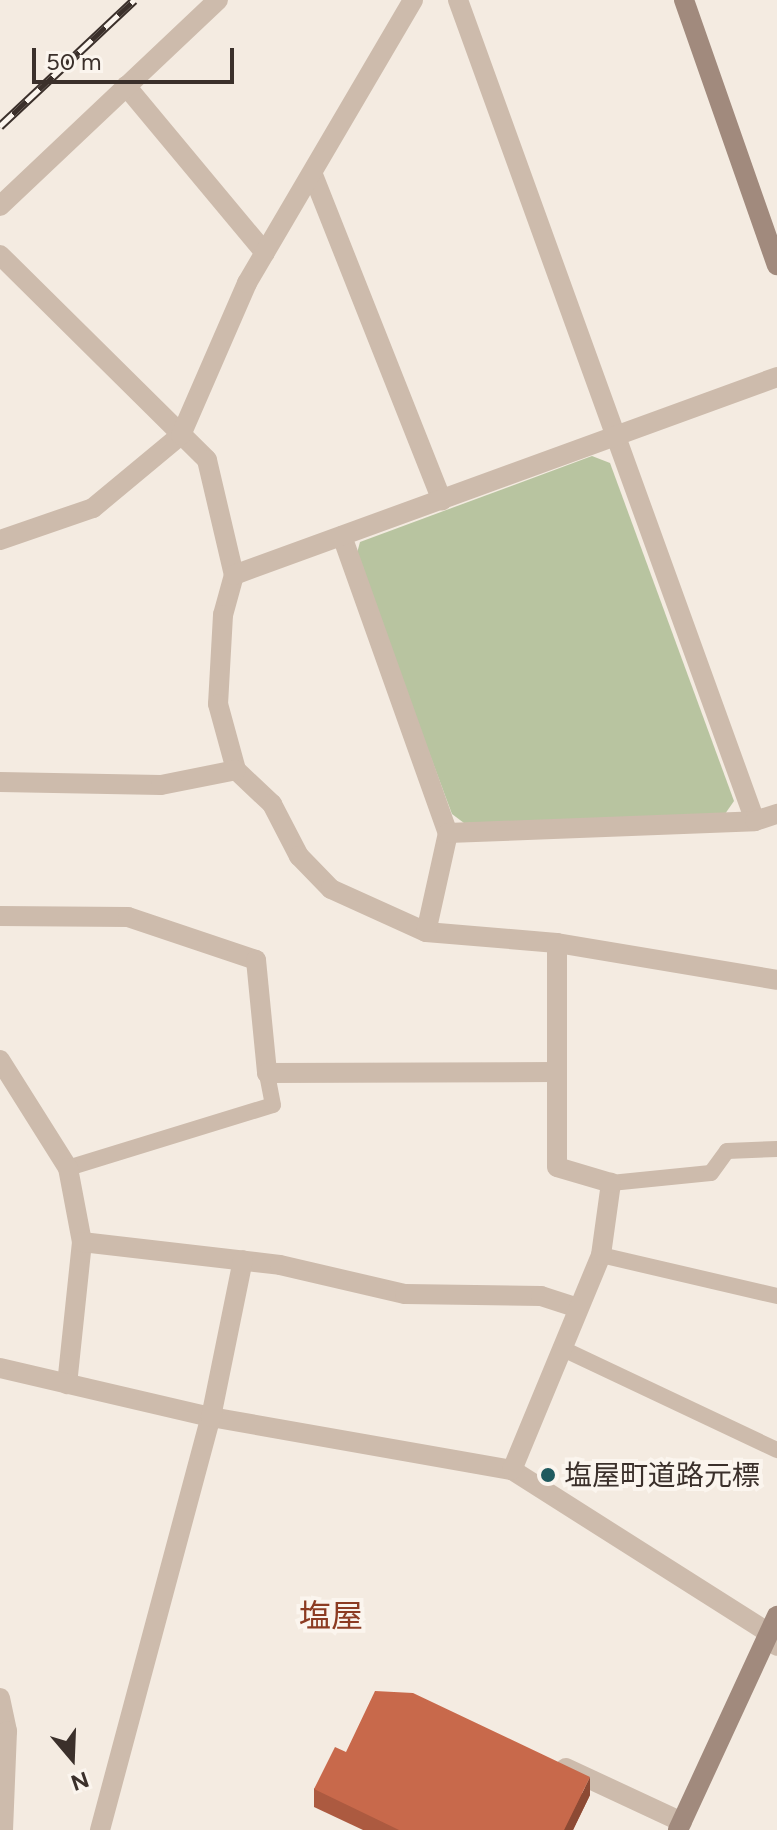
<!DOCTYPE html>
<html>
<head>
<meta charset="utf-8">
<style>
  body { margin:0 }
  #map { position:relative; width:777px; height:1830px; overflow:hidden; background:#f4ebe1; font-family:Figtree,"Noto Sans JP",sans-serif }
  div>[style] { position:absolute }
  .green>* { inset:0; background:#b8c4a0 }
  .lane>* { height:16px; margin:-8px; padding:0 8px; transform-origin:8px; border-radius:8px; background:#cdbbac }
  .street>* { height:20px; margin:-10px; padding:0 10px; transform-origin:10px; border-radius:10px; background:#cdbbac }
  .secondary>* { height:20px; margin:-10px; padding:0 10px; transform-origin:10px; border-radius:10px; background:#a18a7d }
  .rail>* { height:9px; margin-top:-4.5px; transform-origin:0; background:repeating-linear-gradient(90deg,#fbf5ee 0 18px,#3b302b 0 36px); box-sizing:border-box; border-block:2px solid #3b302b }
  .wall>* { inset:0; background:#ac5a40 }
  .shaded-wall>* { inset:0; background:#8c4a34 }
  .building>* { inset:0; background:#c8694b }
  .dots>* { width:22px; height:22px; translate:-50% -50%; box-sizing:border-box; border:4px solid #fbf5ee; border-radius:50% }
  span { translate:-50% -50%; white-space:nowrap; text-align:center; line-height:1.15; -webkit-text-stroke:8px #fbf5ee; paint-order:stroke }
  .poi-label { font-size:28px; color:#3b302b }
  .left { translate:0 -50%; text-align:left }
  .quarter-label { font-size:32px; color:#8c3b22 }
  .north { position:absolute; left:32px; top:1718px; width:80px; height:80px; -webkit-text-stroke:6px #fbf5ee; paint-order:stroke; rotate:161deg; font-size:22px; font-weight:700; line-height:32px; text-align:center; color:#3b302b }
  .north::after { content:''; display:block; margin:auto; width:28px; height:36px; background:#3b302b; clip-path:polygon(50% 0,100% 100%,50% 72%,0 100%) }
  .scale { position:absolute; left:32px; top:48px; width:202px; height:36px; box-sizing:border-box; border:4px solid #3b302b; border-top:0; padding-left:10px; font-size:24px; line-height:28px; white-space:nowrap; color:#3b302b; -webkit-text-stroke:6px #fbf5ee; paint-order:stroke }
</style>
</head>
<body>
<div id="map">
  <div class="green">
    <div style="clip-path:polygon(592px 456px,610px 463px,734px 801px,725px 814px,464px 823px,452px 814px,356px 557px,360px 542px)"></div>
  </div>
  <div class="lane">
    <div style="left:68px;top:1168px;width:214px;rotate:-17.1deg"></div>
    <div style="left:273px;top:1105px;width:33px;rotate:-101deg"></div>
    <div style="left:611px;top:1183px;width:100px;rotate:-5.7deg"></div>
    <div style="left:711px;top:1173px;width:27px;rotate:-54deg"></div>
    <div style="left:727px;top:1151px;width:50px;rotate:-2.3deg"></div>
    <div style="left:601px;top:1255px;width:181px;rotate:13.1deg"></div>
    <div style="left:561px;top:1348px;width:239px;rotate:25.3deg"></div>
  </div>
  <div class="street">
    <div style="left:458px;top:0;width:873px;rotate:70.11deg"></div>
    <div style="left:126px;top:86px;width:217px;rotate:50.2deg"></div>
    <div style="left:313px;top:175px;width:350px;rotate:68.4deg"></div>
    <div style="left:0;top:206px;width:300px;rotate:-43.4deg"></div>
    <div style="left:0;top:255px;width:291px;rotate:44.7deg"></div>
    <div style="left:207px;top:460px;width:118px;rotate:76.8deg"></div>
    <div style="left:234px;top:575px;width:41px;rotate:105.4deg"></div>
    <div style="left:223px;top:615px;width:89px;rotate:93.2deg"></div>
    <div style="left:218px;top:704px;width:68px;rotate:74.7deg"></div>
    <div style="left:236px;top:770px;width:50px;rotate:43.4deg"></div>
    <div style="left:272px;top:804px;width:59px;rotate:62.6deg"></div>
    <div style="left:299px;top:856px;width:46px;rotate:45.9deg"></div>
    <div style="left:331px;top:889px;width:104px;rotate:24.4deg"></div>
    <div style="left:426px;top:932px;width:131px;rotate:4.8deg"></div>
    <div style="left:557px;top:943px;width:223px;rotate:9.5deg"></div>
    <div style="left:342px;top:536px;width:315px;rotate:70.4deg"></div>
    <div style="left:448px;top:833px;width:101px;rotate:102.5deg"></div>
    <div style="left:0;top:540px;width:98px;rotate:-19deg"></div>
    <div style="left:93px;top:508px;width:114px;rotate:-39.7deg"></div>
    <div style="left:181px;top:435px;width:166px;rotate:-66.5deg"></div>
    <div style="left:247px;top:283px;width:328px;rotate:-59.6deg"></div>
    <div style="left:234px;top:575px;width:578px;rotate:-20.03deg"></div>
    <div style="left:0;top:782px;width:161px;rotate:1.1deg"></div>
    <div style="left:161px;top:785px;width:76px;rotate:-11.3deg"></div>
    <div style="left:448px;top:833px;width:307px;rotate:-2.2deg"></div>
    <div style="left:755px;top:821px;width:23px;rotate:-18deg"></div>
    <div style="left:0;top:916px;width:128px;rotate:0.4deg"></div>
    <div style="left:128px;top:917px;width:135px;rotate:18.6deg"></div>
    <div style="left:256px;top:960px;width:114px;rotate:84.4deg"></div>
    <div style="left:267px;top:1073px;width:289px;rotate:-0.2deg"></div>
    <div style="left:0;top:1060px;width:128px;rotate:57.8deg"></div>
    <div style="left:68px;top:1168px;width:75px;rotate:79.3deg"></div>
    <div style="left:82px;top:1242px;width:143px;rotate:96deg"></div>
    <div style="left:82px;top:1242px;width:199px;rotate:6.6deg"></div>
    <div style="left:280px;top:1265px;width:128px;rotate:13.1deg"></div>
    <div style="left:405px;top:1294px;width:136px;rotate:0.8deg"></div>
    <div style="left:541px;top:1296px;width:39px;rotate:18deg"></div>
    <div style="left:0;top:1368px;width:217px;rotate:13.1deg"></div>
    <div style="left:211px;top:1417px;width:306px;rotate:10deg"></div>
    <div style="left:512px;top:1470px;width:304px;rotate:32.4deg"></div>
    <div style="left:769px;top:1633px;width:15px;rotate:58deg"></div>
    <div style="left:512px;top:1470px;width:233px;rotate:-67.5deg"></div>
    <div style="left:601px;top:1255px;width:73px;rotate:-82.1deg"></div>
    <div style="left:611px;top:1183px;width:56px;rotate:-163.5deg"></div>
    <div style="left:557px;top:1167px;width:224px;rotate:-90deg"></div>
    <div style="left:0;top:1698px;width:34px;rotate:78deg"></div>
    <div style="left:7px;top:1731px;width:99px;rotate:92.3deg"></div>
    <div style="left:566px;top:1768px;width:128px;rotate:25deg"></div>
    <div style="left:100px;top:1830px;width:428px;rotate:-75deg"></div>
    <div style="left:211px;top:1417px;width:160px;rotate:-78.5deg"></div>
  </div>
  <div class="secondary">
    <div style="left:684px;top:0;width:281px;rotate:70.7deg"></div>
    <div style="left:678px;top:1830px;width:236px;rotate:-65.2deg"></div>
  </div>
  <div class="rail">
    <div style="left:0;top:126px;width:184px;rotate:-43.2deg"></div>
  </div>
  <div class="wall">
    <div style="clip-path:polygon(346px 1752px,590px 1795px,573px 1830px,363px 1830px,314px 1807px,314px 1789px)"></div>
  </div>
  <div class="shaded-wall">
    <div style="clip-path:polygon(590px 1777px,590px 1795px,573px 1830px,564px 1830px)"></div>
  </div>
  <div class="building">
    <div style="clip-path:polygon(375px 1691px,413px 1693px,590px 1777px,564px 1830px,399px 1830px,314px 1789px,335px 1747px,346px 1752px)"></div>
  </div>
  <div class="dots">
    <div style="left:548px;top:1475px;background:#1f5a5e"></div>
  </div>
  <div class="poi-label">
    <span class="left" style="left:564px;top:1475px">塩屋町道路元標</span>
  </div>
  <div class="quarter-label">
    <span style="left:331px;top:1616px">塩屋</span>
  </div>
  <div class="north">N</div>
  <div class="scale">50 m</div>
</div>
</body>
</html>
